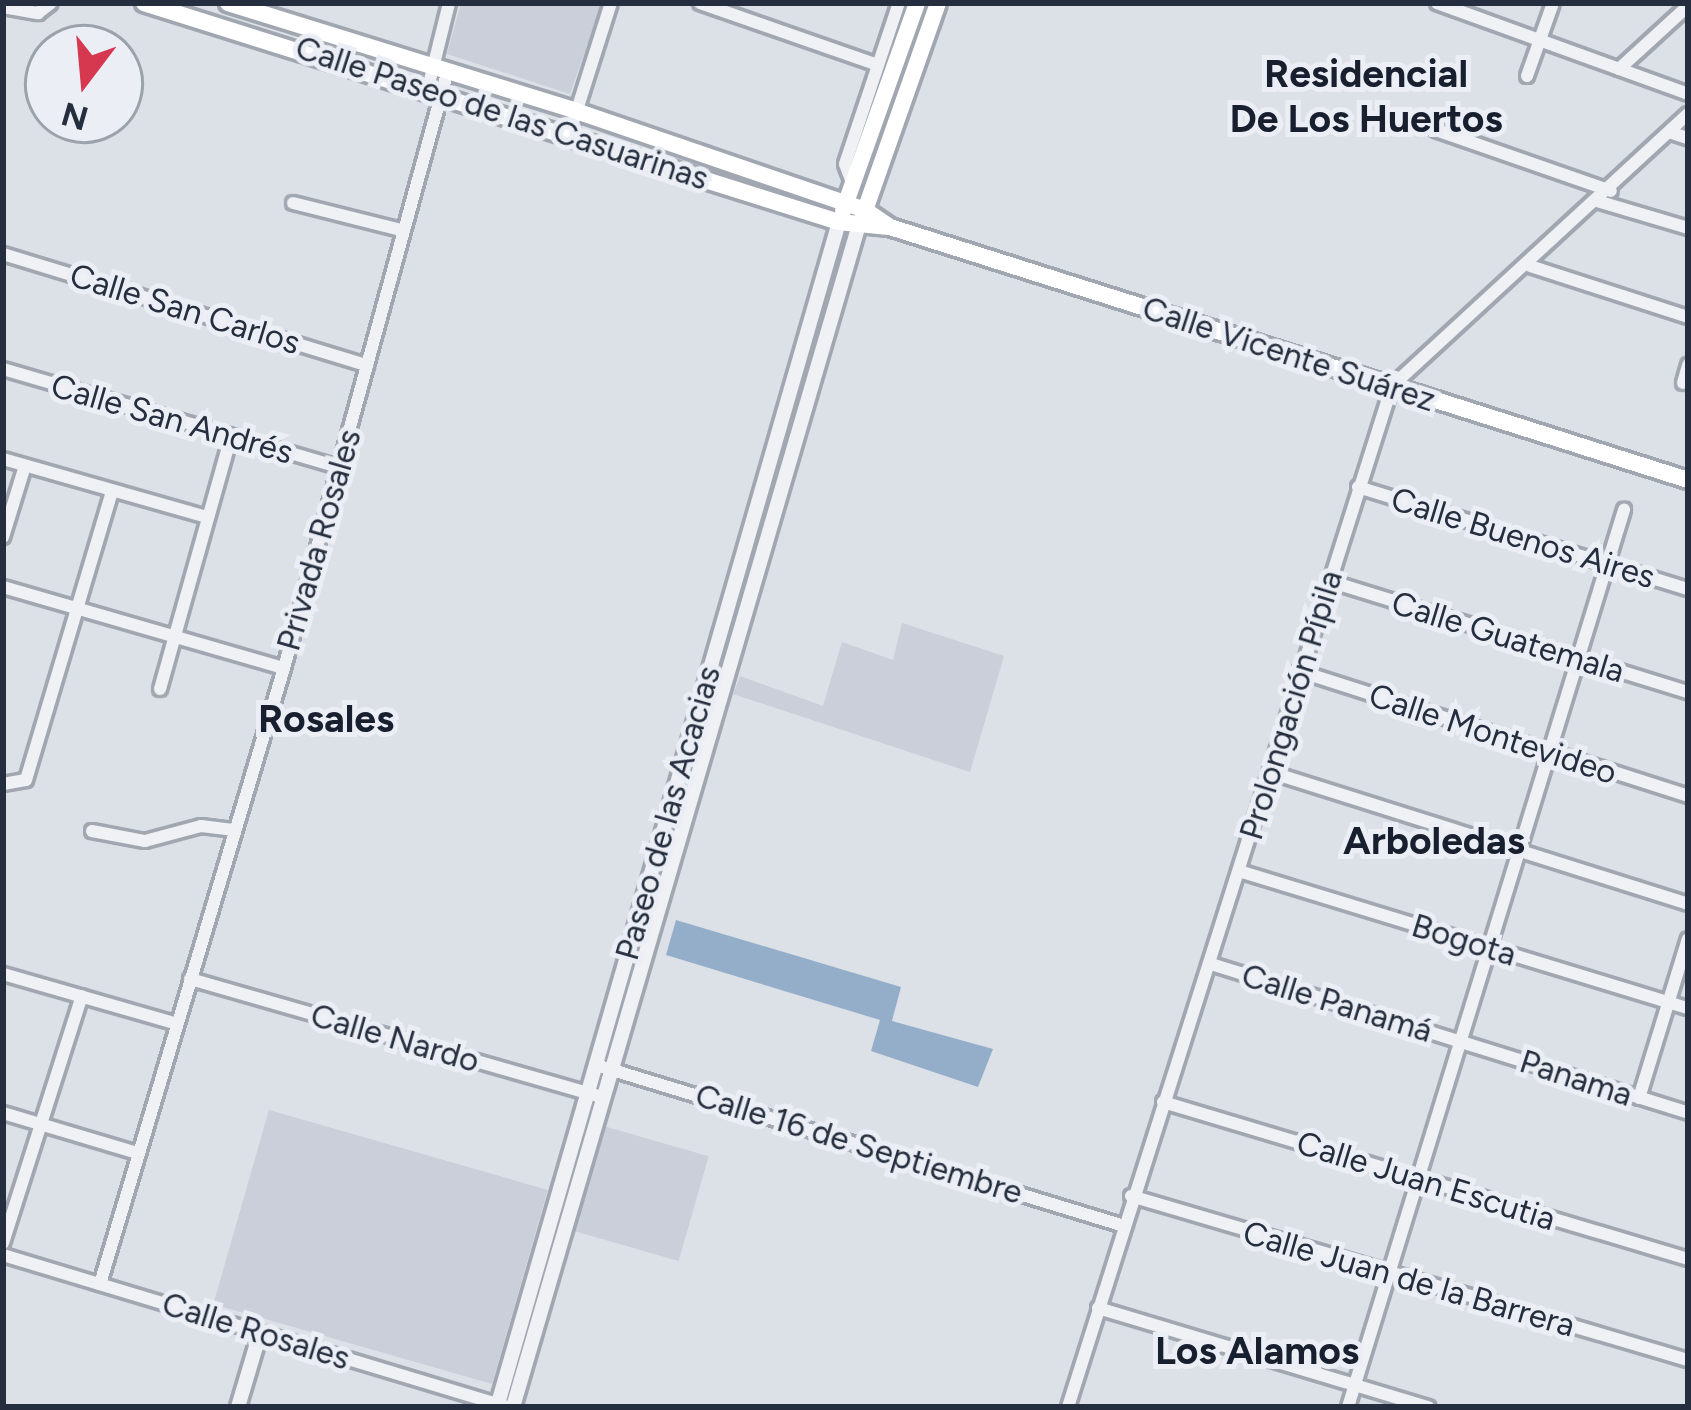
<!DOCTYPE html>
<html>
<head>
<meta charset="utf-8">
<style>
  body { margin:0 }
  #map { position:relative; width:1691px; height:1410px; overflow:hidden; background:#dce0e7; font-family:Figtree,sans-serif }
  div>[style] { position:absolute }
  .built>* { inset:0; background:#cacfd9; transform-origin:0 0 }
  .water>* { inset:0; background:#94aeca }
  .roads { filter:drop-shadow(3px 0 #a1a7b1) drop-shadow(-3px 0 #a1a7b1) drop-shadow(0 3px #a1a7b1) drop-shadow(0 -3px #a1a7b1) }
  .minor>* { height:12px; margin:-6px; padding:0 6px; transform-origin:6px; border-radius:6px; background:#eff1f5 }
  .tertiary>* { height:14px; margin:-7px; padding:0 7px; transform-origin:7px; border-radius:7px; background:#eff1f5 }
  .secondary>* { height:16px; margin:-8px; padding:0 8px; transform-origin:8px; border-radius:8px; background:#fff }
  span { translate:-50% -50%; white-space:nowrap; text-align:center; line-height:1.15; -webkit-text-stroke:10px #ebeff5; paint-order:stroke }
  .street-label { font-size:33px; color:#252e3e }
  .quarter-label { font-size:39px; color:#181f2f; font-weight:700 }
  .frame { position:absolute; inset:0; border:6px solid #252e3e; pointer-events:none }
  .north { position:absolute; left:24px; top:24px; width:120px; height:120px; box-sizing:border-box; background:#ebeff5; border:3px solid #9ca2ac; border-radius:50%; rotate:196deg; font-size:33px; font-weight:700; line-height:48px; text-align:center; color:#252e3e }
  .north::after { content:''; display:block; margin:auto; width:42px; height:54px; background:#d5384f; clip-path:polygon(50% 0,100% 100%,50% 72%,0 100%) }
</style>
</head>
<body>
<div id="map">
  <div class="built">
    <div style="clip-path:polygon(461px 3px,602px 3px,570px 94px,447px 54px)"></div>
    <div style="clip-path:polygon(902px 623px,1004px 656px,970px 772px,733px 694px,740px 676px,823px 706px,842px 642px,893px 660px)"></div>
    <div style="left:269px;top:1110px;width:290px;height:202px;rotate:16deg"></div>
    <div style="left:600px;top:1125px;width:113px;height:109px;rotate:16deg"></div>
  </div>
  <div class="water">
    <div style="clip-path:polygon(676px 920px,901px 987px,892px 1021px,993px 1049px,978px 1087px,871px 1051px,880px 1020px,666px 955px)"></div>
  </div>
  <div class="roads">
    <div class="minor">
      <div style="left:700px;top:3px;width:188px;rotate:19.2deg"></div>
      <div style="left:1437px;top:3px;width:267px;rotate:19.9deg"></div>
      <div style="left:3px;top:7px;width:36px;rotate:10deg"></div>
      <div style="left:38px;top:13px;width:16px;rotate:-38deg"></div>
      <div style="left:1619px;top:69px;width:93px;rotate:-42.4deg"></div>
      <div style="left:1527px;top:76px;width:77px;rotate:-70.4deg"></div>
      <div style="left:428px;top:88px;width:88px;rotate:-76.1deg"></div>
      <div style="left:1436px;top:130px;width:185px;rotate:19.2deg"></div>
      <div style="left:570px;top:132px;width:135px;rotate:-72.4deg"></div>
      <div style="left:1669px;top:132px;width:20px;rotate:18deg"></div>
      <div style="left:853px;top:185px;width:22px;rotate:-111deg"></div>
      <div style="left:845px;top:164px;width:170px;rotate:-71.5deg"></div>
      <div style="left:1597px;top:201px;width:95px;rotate:16.5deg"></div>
      <div style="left:293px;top:203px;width:111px;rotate:14deg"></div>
      <div style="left:3px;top:254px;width:381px;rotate:17deg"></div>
      <div style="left:1530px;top:266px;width:166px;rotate:17.9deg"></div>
      <div style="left:3px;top:369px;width:352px;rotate:16.3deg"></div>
      <div style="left:1683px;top:383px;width:19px;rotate:-74deg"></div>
      <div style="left:3px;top:459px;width:211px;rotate:15.9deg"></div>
      <div style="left:1358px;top:487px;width:345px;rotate:17.2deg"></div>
      <div style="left:3px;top:537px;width:74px;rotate:-72.8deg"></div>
      <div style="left:1329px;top:581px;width:376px;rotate:17.2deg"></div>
      <div style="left:3px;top:587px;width:292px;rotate:16.1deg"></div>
      <div style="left:1299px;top:671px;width:409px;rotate:17.8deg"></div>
      <div style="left:160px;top:689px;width:263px;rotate:-74.3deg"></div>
      <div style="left:1270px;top:772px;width:438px;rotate:17.5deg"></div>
      <div style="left:3px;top:784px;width:23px;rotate:-10deg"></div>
      <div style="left:26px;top:780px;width:301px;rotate:-73.4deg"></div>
      <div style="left:92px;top:831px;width:54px;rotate:10.7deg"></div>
      <div style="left:145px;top:841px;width:58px;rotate:-15deg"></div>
      <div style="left:201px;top:826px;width:32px;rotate:7deg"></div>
      <div style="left:1239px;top:871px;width:469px;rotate:17deg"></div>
      <div style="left:1211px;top:964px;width:500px;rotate:17.3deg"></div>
      <div style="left:3px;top:974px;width:181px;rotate:16deg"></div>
      <div style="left:190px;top:979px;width:428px;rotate:16deg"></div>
      <div style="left:596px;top:1065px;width:549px;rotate:16.95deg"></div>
      <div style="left:1639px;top:1098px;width:166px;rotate:-72.9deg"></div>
      <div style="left:1163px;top:1102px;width:548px;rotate:16.65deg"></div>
      <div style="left:3px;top:1113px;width:140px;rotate:16.6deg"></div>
      <div style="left:1131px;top:1196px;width:581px;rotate:16.41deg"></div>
      <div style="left:3px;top:1243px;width:259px;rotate:-72.3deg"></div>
      <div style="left:3px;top:1255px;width:526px;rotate:16.78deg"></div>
      <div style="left:100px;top:1284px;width:643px;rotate:-73.37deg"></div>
      <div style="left:284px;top:668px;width:620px;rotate:-74.66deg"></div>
      <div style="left:1098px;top:1308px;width:345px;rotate:16.7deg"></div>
      <div style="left:1068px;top:1407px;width:1071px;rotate:-72.39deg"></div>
      <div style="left:1392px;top:386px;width:402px;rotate:-42.6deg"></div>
      <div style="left:1348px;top:1407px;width:939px;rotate:-72.9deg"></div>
    </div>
    <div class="tertiary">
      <div style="left:238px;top:1407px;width:77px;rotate:-73.4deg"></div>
      <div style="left:497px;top:1407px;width:1233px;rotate:-73.9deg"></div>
      <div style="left:513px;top:1407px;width:1228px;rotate:-73.69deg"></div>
    </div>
    <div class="secondary">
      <div style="left:144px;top:3px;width:729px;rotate:17.49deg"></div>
      <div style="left:839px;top:222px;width:50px;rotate:5.7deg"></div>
      <div style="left:228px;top:3px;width:364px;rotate:17.2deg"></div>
      <div style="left:576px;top:111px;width:305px;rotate:18.9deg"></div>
      <div style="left:865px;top:210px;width:30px;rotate:34deg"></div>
      <div style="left:890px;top:227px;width:837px;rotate:17.59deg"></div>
      <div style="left:843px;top:211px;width:221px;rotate:-70.4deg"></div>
      <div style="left:863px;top:216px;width:226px;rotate:-70.6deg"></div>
    </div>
  </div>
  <div class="street-label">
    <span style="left:502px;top:113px;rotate:18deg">Calle Paseo de las Casuarinas</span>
    <span style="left:185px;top:309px;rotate:17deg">Calle San Carlos</span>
    <span style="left:1289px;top:354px;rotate:18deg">Calle Vicente Suárez</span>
    <span style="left:172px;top:419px;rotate:16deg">Calle San Andrés</span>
    <span style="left:1523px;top:538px;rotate:17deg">Calle Buenos Aires</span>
    <span style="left:319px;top:540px;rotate:-74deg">Privada Rosales</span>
    <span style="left:1508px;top:637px;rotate:17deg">Calle Guatemala</span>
    <span style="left:1291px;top:705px;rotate:-73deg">Prolongación Pípila</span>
    <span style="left:1493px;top:734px;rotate:18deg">Calle Montevideo</span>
    <span style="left:668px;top:813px;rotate:-74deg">Paseo de las Acacias</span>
    <span style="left:1464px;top:940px;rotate:17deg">Bogota</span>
    <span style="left:1337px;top:1003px;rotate:17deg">Calle Panamá</span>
    <span style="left:395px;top:1038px;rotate:16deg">Calle Nardo</span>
    <span style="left:1576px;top:1078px;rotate:18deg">Panama</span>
    <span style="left:859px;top:1144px;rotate:17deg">Calle 16 de Septiembre</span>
    <span style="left:1426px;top:1181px;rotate:17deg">Calle Juan Escutia</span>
    <span style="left:1409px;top:1279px;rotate:16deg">Calle Juan de la Barrera</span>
    <span style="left:256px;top:1331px;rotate:17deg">Calle Rosales</span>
  </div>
  <div class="quarter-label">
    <span style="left:1366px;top:97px">Residencial<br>De Los Huertos</span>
    <span style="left:326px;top:719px">Rosales</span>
    <span style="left:1434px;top:841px">Arboledas</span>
    <span style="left:1257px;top:1351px">Los Alamos</span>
  </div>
  <div class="frame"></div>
  <div class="north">N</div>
</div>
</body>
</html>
